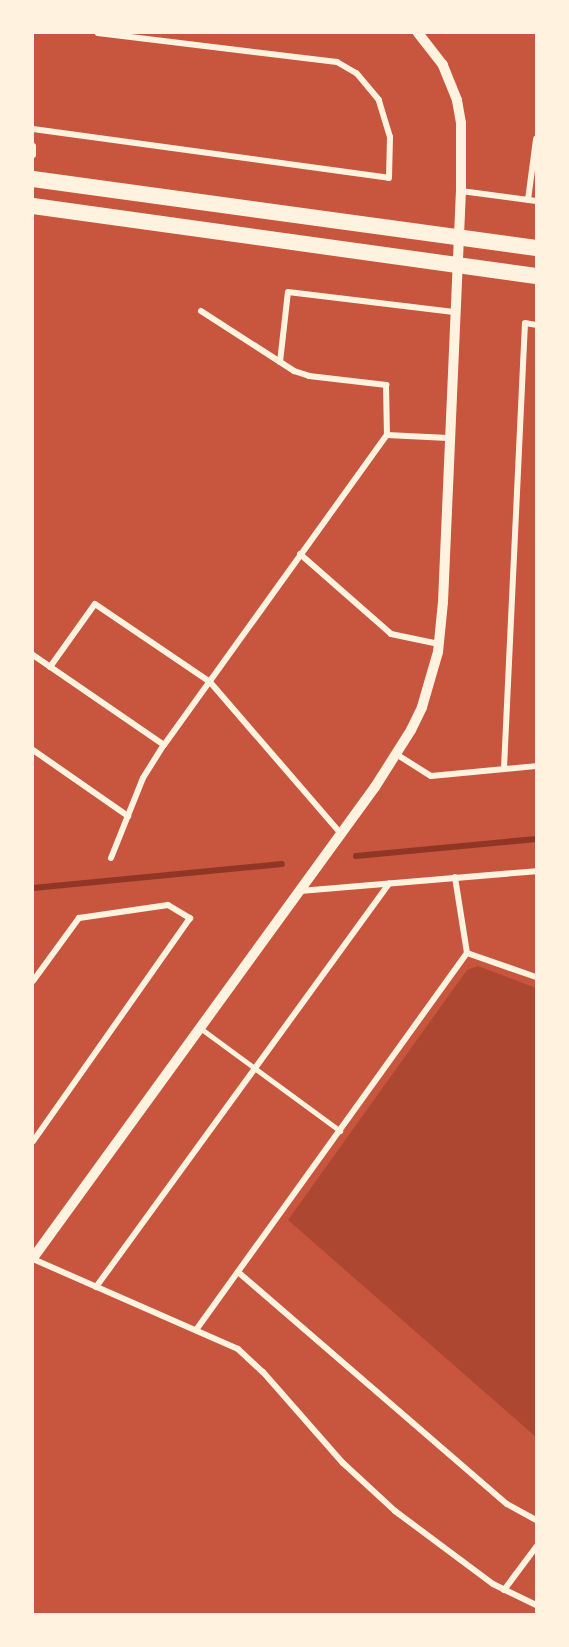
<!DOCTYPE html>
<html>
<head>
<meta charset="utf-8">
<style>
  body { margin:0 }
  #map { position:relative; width:569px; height:1647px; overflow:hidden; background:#c8553d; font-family:"PT Serif",serif }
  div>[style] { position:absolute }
  .green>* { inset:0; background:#ae4732 }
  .stream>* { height:6px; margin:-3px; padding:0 3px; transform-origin:3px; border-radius:3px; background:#8f3625 }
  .pedestrian>* { height:5px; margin:-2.5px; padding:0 2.5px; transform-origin:2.5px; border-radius:2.5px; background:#fff3e0 }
  .minor>* { height:6px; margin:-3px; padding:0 3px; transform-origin:3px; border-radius:3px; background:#fff3e0 }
  .tertiary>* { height:10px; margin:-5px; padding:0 5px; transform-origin:5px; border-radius:5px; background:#fff3e0 }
  .trunk>* { height:16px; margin:-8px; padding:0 8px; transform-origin:8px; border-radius:8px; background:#fff3e0 }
  span { translate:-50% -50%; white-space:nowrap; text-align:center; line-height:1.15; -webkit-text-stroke:6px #fff3e0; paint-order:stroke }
  .frame { position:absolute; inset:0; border:34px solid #fff3e0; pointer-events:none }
</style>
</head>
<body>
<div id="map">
  <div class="green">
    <div style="clip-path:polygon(478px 966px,536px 988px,536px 1437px,288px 1220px,467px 970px)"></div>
  </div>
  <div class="stream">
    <div style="left:356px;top:856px;width:181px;rotate:-5.4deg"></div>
    <div style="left:33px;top:888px;width:250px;rotate:-5.5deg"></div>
  </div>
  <div class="pedestrian">
    <div style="left:200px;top:1028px;width:174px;rotate:36.3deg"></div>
  </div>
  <div class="minor">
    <div style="left:33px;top:129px;width:359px;rotate:7.8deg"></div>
    <div style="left:389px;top:178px;width:41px;rotate:-88.6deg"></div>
    <div style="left:390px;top:137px;width:39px;rotate:-107deg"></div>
    <div style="left:379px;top:100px;width:35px;rotate:-130deg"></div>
    <div style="left:356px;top:73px;width:22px;rotate:-150deg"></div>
    <div style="left:337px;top:62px;width:241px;rotate:-173.1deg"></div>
    <div style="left:33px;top:146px;width:9px;rotate:90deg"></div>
    <div style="left:461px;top:191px;width:76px;rotate:7.6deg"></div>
    <div style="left:528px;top:200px;width:62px;rotate:-82.5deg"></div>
    <div style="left:201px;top:311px;width:111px;rotate:32.8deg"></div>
    <div style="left:294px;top:371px;width:16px;rotate:18deg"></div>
    <div style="left:309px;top:376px;width:78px;rotate:6.7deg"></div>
    <div style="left:386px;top:385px;width:50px;rotate:88.9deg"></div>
    <div style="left:280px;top:362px;width:70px;rotate:-83.5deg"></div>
    <div style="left:288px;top:292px;width:167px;rotate:6.9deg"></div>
    <div style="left:300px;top:554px;width:121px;rotate:41.3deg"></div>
    <div style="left:391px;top:634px;width:49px;rotate:11.8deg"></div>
    <div style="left:33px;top:655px;width:159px;rotate:34.5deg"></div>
    <div style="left:50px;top:667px;width:77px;rotate:-54.5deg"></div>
    <div style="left:95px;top:604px;width:139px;rotate:34.1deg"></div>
    <div style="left:210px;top:682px;width:201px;rotate:49.2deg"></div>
    <div style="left:33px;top:750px;width:116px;rotate:34.8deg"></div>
    <div style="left:396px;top:754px;width:41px;rotate:32.2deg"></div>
    <div style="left:431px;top:776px;width:105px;rotate:-5.4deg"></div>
    <div style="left:504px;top:768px;width:445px;rotate:-87.3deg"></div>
    <div style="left:525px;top:323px;width:11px;rotate:10deg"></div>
    <div style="left:111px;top:858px;width:86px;rotate:-68.2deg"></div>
    <div style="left:143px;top:778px;width:39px;rotate:-58deg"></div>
    <div style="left:164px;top:745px;width:382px;rotate:-54.3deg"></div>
    <div style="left:387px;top:435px;width:61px;rotate:2.8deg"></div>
    <div style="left:300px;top:891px;width:237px;rotate:-4.8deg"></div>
    <div style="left:467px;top:953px;width:73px;rotate:19.2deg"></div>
    <div style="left:33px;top:981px;width:78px;rotate:-53.9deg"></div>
    <div style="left:79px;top:918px;width:90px;rotate:-8.3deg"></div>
    <div style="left:168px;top:905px;width:26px;rotate:31deg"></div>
    <div style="left:190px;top:918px;width:273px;rotate:125.1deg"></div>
    <div style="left:33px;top:1259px;width:224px;rotate:23.7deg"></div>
    <div style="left:238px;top:1349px;width:34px;rotate:43deg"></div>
    <div style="left:263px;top:1372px;width:121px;rotate:48.7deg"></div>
    <div style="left:343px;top:1463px;width:71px;rotate:42.7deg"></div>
    <div style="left:395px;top:1511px;width:122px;rotate:36.7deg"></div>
    <div style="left:493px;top:1584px;width:48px;rotate:26deg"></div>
    <div style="left:238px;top:1272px;width:355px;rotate:40.8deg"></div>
    <div style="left:507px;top:1504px;width:33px;rotate:29deg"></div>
    <div style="left:96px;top:1287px;width:499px;rotate:-54deg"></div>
    <div style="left:196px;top:1330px;width:464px;rotate:-54.3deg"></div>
    <div style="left:467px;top:953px;width:77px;rotate:-99deg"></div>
    <div style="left:504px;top:1590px;width:54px;rotate:-53.3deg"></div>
  </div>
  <div class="tertiary">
    <div style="left:33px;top:1258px;width:582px;rotate:-54.02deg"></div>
    <div style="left:375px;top:787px;width:67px;rotate:-57.7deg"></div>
    <div style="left:411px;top:730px;width:25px;rotate:-64deg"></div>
    <div style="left:422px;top:707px;width:57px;rotate:-73.8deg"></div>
    <div style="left:438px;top:652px;width:50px;rotate:-84.3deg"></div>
    <div style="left:443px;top:602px;width:411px;rotate:-87.5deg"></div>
    <div style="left:461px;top:191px;width:68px;rotate:-90deg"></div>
    <div style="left:461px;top:123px;width:23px;rotate:-100deg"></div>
    <div style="left:457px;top:100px;width:38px;rotate:-112deg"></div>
    <div style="left:443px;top:65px;width:41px;rotate:-128deg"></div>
  </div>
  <div class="trunk">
    <div style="left:33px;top:179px;width:508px;rotate:7.81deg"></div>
    <div style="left:33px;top:206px;width:508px;rotate:7.92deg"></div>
  </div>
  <div class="frame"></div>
</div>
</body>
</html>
